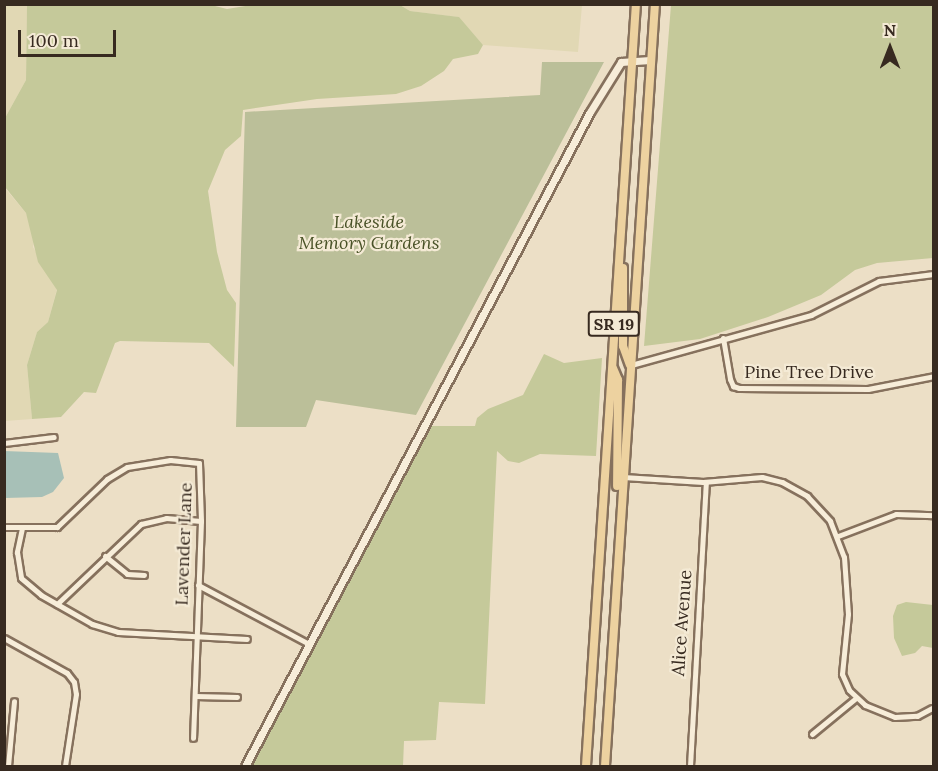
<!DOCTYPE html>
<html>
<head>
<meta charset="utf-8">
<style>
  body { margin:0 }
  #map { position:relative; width:938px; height:771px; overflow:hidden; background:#ecdfc6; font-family:Lora,serif }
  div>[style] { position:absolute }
  .farmland>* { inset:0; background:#e1d8b4 }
  .green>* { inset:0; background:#c5c99a }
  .cemetery>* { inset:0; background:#bbbf99 }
  .water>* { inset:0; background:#a7c0b7 }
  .roads { filter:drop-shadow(2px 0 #86715d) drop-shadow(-2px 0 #86715d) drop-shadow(0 2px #86715d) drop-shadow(0 -2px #86715d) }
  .minor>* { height:5px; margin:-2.5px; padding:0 2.5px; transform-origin:2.5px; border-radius:2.5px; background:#f7edd9 }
  .tertiary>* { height:7px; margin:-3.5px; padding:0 3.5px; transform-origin:3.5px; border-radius:3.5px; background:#f7edd9 }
  .primary>* { height:8px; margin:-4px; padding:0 4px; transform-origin:4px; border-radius:4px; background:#edd2a0 }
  span { translate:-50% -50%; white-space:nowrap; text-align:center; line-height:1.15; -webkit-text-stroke:4.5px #f4ead5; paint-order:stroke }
  .shield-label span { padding:2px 4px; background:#f4ead5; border:2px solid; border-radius:4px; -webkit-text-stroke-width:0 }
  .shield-label { font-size:16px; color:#372a20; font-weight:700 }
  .park-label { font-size:18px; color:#495227; font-style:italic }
  .street-label { font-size:18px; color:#372a20 }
  .frame { position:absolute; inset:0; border:6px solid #372a20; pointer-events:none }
  .north { position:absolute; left:860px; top:18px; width:60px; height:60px; -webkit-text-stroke:4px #f4ead5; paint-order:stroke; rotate:0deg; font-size:16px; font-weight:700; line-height:24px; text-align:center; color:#372a20 }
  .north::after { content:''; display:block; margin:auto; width:21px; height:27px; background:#372a20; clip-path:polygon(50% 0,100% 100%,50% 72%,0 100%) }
  .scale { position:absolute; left:18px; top:30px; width:98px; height:27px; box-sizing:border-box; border:3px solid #372a20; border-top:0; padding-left:8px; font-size:18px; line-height:21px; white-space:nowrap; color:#372a20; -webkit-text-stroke:4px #f4ead5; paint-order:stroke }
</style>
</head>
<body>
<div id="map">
  <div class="farmland">
    <div style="clip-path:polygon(5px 5px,27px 5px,26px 80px,5px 118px)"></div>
    <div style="clip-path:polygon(400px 5px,582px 5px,578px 52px,483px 45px,458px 17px,410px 11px)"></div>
    <div style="clip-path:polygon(4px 187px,26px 213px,35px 236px,33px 247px,57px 289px,48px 322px,37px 332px,27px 365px,32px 419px,5px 421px)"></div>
  </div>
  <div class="green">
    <div style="clip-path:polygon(211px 5px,227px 9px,258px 4px,400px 5px,410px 11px,459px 17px,483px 45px,478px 54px,453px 59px,444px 71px,421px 86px,396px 94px,317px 99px,243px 110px,241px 136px,225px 150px,208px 191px,217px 252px,227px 290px,236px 303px,234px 367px,209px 343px,120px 341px,115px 343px,96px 393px,84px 392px,61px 417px,32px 419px,27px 365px,37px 332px,48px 322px,57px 290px,38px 262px,26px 213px,5px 187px,5px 118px,26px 80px,27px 5px)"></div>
    <div style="clip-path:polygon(671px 5px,933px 5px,933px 258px,877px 263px,855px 270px,821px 295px,768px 317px,700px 339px,644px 346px)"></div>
    <div style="clip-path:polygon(544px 354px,564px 363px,602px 358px,596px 456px,540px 454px,519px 463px,508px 461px,497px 451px,485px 704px,439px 702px,436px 740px,404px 741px,403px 766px,249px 766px,425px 426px,475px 426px,477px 418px,488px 409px,523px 395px)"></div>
    <div style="clip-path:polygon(906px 602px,933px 605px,933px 648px,922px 646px,915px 653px,902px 656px,894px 638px,893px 616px,897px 605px)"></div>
  </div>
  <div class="cemetery">
    <div style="clip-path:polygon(542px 62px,604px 62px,416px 415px,316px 400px,306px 427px,236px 427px,245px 112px,540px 95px)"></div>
  </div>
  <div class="water">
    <div style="clip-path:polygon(4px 451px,58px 453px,64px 478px,53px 492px,42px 497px,5px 498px)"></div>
  </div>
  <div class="roads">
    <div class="minor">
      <div style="left:723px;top:338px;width:42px;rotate:80.3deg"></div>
      <div style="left:730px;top:379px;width:8px;rotate:67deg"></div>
      <div style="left:733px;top:386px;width:6px;rotate:18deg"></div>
      <div style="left:739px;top:388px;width:129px;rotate:0.4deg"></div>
      <div style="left:868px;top:389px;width:67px;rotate:-11.1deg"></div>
      <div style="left:631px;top:365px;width:187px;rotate:-15.5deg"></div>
      <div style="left:811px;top:315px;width:76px;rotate:-26.6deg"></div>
      <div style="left:879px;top:281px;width:55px;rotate:-7.3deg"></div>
      <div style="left:4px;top:443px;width:50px;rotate:-6.8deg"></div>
      <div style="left:623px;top:477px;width:80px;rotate:3.6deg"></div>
      <div style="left:703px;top:482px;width:59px;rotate:-4.8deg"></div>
      <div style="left:762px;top:477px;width:21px;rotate:14deg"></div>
      <div style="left:782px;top:482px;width:29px;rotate:29deg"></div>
      <div style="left:807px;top:496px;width:34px;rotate:47deg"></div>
      <div style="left:830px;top:521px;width:39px;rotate:69deg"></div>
      <div style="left:844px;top:557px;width:57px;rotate:86deg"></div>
      <div style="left:848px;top:614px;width:60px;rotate:95.7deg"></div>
      <div style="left:842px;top:674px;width:17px;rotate:66deg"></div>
      <div style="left:849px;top:690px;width:22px;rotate:43deg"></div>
      <div style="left:865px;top:705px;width:32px;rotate:22deg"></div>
      <div style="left:895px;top:717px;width:22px;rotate:-3deg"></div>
      <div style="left:917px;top:716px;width:17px;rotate:-28deg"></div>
      <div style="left:4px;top:527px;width:53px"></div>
      <div style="left:57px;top:527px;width:69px;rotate:-43.8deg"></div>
      <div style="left:107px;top:479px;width:23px;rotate:-31deg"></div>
      <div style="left:127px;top:467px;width:44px;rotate:-9.2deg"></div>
      <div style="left:170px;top:460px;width:29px;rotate:6deg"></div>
      <div style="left:199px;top:463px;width:58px;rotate:88deg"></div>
      <div style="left:201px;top:521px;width:217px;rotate:92.1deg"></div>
      <div style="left:22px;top:528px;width:25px;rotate:102deg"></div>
      <div style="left:17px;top:552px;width:26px;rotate:81deg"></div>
      <div style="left:21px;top:578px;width:26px;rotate:40deg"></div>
      <div style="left:41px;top:595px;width:59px;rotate:29.6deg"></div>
      <div style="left:92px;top:624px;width:27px;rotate:17deg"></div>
      <div style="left:118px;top:632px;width:129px;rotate:3.1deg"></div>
      <div style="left:838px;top:536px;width:62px;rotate:-20.8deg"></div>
      <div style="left:896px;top:514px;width:38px;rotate:2deg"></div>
      <div style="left:105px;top:556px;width:28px;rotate:39deg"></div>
      <div style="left:127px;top:574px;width:17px;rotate:3deg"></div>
      <div style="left:198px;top:585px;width:126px;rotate:28deg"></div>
      <div style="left:57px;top:604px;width:116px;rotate:-43.6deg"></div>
      <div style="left:141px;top:524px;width:26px;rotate:-13deg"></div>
      <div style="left:166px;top:518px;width:35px;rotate:5deg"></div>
      <div style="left:4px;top:638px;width:72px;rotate:29.1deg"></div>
      <div style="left:67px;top:673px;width:11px;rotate:52deg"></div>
      <div style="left:74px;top:682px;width:12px;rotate:81deg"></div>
      <div style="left:76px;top:694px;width:73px;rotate:98.7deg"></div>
      <div style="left:195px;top:696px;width:42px;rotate:1.4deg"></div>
      <div style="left:812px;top:734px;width:57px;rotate:-39.3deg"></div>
      <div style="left:8px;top:766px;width:65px;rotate:-84.7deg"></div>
      <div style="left:690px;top:766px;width:284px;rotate:-86.8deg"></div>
    </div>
    <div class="tertiary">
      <div style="left:245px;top:766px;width:739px;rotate:-62.19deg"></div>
      <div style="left:590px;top:112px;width:59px;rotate:-58.2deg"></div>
      <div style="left:621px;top:62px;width:29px;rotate:-4deg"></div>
    </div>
    <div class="primary">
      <div style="left:623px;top:268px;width:78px;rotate:90deg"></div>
      <div style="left:623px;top:346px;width:20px;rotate:70deg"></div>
      <div style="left:613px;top:368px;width:13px;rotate:67deg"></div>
      <div style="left:618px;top:380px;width:106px;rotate:90.5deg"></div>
      <div style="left:586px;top:766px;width:764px;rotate:-86.25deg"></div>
      <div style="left:605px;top:766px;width:764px;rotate:-86.25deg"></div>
    </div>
  </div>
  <div class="shield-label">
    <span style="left:614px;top:324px">SR 19</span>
  </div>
  <div class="park-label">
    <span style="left:369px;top:233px">Lakeside<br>Memory Gardens</span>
  </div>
  <div class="street-label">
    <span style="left:809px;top:372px">Pine Tree Drive</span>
    <span style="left:184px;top:544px;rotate:-88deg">Lavender Lane</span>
    <span style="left:682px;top:623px;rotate:-86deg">Alice Avenue</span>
  </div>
  <div class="frame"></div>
  <div class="north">N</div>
  <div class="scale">100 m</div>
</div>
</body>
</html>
